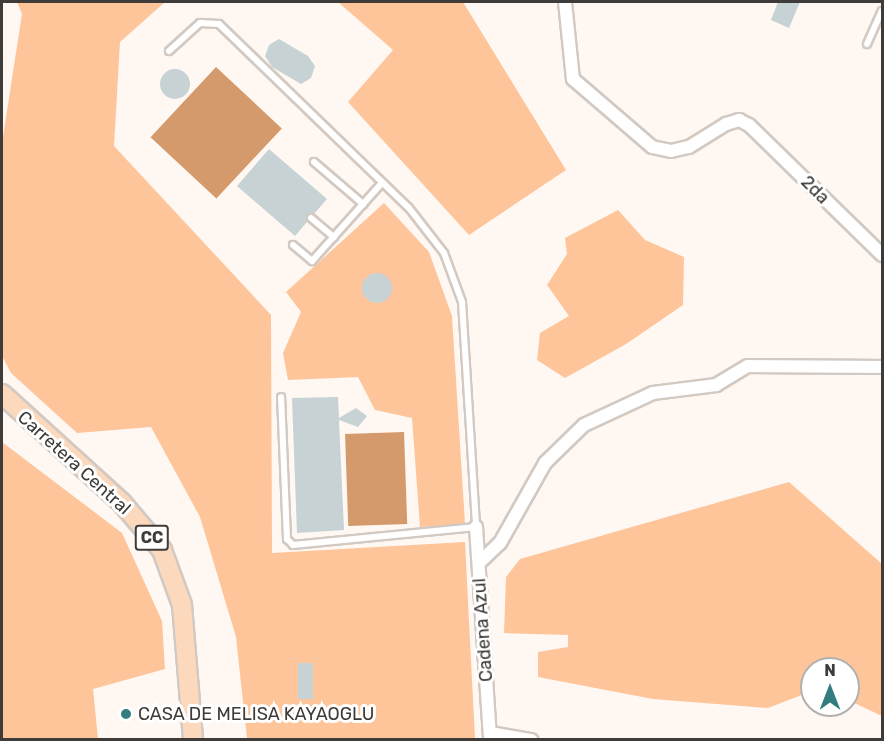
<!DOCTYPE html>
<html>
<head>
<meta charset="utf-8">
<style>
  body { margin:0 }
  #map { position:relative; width:884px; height:741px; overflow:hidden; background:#fff7f2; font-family:Rubik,sans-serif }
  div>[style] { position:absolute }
  .green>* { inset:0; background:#fdc599 }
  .water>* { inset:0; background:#d49a6c; transform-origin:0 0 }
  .building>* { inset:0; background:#c6d2d3; transform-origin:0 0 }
  .round { border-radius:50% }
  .roads { filter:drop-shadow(2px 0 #d2c9c2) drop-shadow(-2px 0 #d2c9c2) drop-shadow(0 2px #d2c9c2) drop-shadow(0 -2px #d2c9c2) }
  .lane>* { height:6px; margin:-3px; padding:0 3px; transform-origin:3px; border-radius:3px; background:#fff }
  .street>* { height:12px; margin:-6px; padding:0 6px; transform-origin:6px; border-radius:6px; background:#fff }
  .primary>* { height:18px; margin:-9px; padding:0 9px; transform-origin:9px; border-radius:9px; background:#fcd9bd }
  .dots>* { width:16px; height:16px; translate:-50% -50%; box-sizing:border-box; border:3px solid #fff; border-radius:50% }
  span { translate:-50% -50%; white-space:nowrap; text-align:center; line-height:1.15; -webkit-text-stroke:6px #fff; paint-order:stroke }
  .shield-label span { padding:2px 4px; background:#fff; border:2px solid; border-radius:4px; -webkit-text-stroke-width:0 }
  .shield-label { font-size:16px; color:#3e3b38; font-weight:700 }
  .street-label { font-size:18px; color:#3e3b38 }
  .poi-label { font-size:18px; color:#3e3b38 }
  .left { translate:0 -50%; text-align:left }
  .frame { position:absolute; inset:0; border:3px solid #3e3b38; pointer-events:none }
  .north { position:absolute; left:800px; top:657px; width:60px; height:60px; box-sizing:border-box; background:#fff; border:2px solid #b2b1af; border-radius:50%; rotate:0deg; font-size:16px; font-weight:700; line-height:24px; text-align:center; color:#3e3b38 }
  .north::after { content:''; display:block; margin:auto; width:21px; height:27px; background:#337c80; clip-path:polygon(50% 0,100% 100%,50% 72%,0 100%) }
</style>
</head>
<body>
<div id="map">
  <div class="green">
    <div style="clip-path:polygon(17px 2px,165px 2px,120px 42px,114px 146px,271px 315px,272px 553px,465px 542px,475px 739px,247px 739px,236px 637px,200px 517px,151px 427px,77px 433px,11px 373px,2px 356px,2px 143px,22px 14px)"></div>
    <div style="clip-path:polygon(338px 2px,463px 2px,566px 170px,469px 235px,348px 102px,393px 50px)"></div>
    <div style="clip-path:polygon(384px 203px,429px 252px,452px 316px,465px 524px,420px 527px,412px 418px,375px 410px,358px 377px,288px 380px,283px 353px,301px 312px,286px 292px)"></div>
    <div style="clip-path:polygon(618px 210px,645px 240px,684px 257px,683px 305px,626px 344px,565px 378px,537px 360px,540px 333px,569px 316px,547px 285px,567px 254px,565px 238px)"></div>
    <div style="clip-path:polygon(2px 442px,122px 533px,162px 621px,165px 669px,93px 689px,98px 739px,2px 739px)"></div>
    <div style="clip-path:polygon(789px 482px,882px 564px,882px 716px,848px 700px,848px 669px,812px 669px,812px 691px,768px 708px,653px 699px,538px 677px,538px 652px,568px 647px,568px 635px,504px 633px,506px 577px,520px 559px)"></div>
  </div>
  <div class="water">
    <div style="left:216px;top:67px;width:90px;height:96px;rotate:43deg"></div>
    <div style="left:404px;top:432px;width:92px;height:59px;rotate:88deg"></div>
  </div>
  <div class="building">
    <div style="clip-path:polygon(778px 2px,800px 2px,789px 28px,771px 20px)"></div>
    <div style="clip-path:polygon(279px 39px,308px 56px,315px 66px,311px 78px,301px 84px,272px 67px,265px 56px,269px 45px)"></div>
    <div class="round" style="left:160px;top:69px;width:30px;height:30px"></div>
    <div style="clip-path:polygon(269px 149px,327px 199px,314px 214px,307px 214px,307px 222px,295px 236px,237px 186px)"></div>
    <div class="round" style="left:362px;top:273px;width:30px;height:30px"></div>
    <div style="clip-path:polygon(338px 397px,339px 418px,356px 408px,367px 416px,358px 427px,339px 420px,344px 530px,297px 533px,292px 398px)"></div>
    <div style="left:298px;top:663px;width:15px;height:36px"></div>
  </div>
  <div class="roads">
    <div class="lane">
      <div style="left:867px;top:44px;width:36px;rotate:-66deg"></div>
      <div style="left:169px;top:51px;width:42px;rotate:-42.1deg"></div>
      <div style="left:200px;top:23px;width:19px;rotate:3deg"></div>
      <div style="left:219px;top:24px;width:264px;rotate:44.1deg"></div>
      <div style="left:409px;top:208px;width:57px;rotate:52.1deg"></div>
      <div style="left:444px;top:253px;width:52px;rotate:69.8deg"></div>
      <div style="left:462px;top:302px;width:225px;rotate:86.4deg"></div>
      <div style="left:476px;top:527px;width:184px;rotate:174.4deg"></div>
      <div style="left:293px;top:545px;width:8px;rotate:-135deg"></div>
      <div style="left:287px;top:539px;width:142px;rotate:-92.4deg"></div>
      <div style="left:314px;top:162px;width:65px;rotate:40.6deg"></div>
      <div style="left:311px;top:218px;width:30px;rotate:40deg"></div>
      <div style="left:293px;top:245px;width:25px;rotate:40deg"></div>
      <div style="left:312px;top:261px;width:105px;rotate:-48.1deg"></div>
    </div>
    <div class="street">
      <div style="left:565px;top:2px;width:77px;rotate:84.1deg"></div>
      <div style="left:573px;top:79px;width:104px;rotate:40.7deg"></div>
      <div style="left:652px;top:147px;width:19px;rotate:12deg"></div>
      <div style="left:671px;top:151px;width:18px;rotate:-13deg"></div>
      <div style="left:689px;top:147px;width:44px;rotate:-31.9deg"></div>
      <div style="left:726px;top:124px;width:14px;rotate:-17deg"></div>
      <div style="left:739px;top:120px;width:11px;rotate:27deg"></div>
      <div style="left:749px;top:125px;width:186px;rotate:44.3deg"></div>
      <div style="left:476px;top:527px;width:213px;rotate:86.2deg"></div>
      <div style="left:479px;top:563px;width:29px;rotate:-44deg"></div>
      <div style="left:500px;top:543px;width:92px;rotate:-60.6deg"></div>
      <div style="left:545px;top:463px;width:54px;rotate:-44.3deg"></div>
      <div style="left:584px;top:425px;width:76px;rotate:-24.9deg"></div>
      <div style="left:653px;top:393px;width:64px;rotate:-7.2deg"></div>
      <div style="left:716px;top:385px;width:37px;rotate:-31deg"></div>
      <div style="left:748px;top:366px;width:134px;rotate:0.4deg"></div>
      <div style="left:490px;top:733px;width:42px;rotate:9.7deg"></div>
    </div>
    <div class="primary">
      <div style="left:2px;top:394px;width:162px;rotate:42.2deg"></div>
      <div style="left:122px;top:503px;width:62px;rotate:49.6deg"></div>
      <div style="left:162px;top:550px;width:59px;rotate:70deg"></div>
      <div style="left:182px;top:605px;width:135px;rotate:85.3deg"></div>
    </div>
  </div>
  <div class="dots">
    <div style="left:126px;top:714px;background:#337c80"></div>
  </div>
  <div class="shield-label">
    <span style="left:152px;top:538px">CC</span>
  </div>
  <div class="street-label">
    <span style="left:815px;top:190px;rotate:45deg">2da</span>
    <span style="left:74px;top:463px;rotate:42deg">Carretera Central</span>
    <span style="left:483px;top:630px;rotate:-94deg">Cadena Azul</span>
  </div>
  <div class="poi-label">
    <span class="left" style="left:138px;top:714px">CASA DE MELISA KAYAOGLU</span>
  </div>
  <div class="frame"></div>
  <div class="north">N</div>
</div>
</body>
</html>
